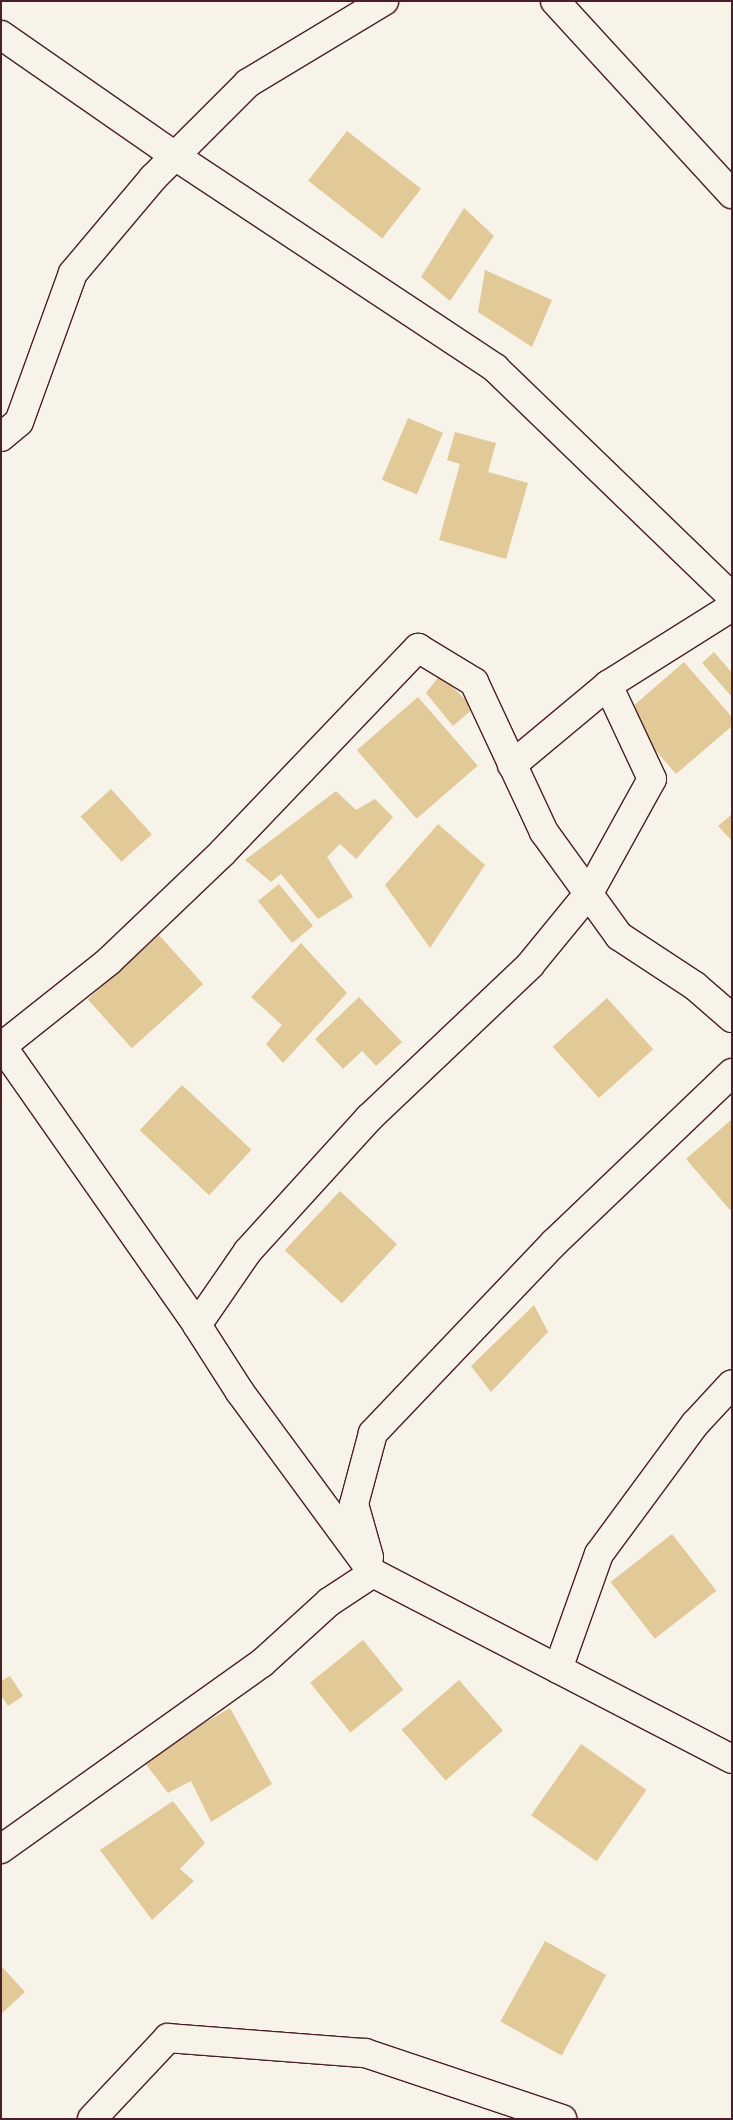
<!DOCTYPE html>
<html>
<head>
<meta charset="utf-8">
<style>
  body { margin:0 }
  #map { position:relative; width:733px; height:2120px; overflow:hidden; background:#f7f3e8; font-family:"Balsamiq Sans",sans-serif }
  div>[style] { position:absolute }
  .building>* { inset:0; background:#e2c998; transform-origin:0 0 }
  .roads { filter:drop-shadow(1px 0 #4a1f2b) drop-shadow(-1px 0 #4a1f2b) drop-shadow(0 1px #4a1f2b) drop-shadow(0 -1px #4a1f2b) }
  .minor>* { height:28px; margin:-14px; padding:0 14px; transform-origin:14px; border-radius:14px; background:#f7f3e8 }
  span { translate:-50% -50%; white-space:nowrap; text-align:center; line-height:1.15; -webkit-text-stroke:4px #f7f3e8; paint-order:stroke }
  .frame { position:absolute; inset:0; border:2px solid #4a1f2b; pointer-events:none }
</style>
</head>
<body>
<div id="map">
  <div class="building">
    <div style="left:347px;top:131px;width:94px;height:63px;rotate:38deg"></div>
    <div style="clip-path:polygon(464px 208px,494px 236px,450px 301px,421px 277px)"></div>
    <div style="clip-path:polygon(485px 270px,552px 300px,532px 347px,478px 312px)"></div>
    <div style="left:408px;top:418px;width:38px;height:67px;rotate:23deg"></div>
    <div style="clip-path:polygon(455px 432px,496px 443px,488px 472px,528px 483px,506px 559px,439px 540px,460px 464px,447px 460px)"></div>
    <div style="clip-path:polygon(714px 652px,732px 673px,732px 697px,702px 663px)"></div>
    <div style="clip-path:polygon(684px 662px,732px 717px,732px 726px,676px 774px,624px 714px)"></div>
    <div style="clip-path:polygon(440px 675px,474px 708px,453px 726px,426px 693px)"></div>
    <div style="left:418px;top:697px;width:91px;height:81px;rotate:49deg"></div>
    <div style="left:111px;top:789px;width:61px;height:41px;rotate:48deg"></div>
    <div style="clip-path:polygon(336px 791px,356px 810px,375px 799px,393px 817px,356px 859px,340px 844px,327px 857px,353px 897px,318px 919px,281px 874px,271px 882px,245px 860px)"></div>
    <div style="clip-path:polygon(732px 814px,732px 841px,718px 826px)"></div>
    <div style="clip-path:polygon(438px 824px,485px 865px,430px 948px,385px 885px)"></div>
    <div style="left:279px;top:884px;width:54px;height:27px;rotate:51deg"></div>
    <div style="left:159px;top:935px;width:66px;height:96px;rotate:48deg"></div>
    <div style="clip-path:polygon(301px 943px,347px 993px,283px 1063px,266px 1044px,282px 1025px,251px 997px)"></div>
    <div style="clip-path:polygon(359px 997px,402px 1042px,376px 1066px,362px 1051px,343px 1069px,315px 1039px)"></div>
    <div style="left:607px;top:998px;width:69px;height:73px;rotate:48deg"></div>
    <div style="left:182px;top:1085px;width:95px;height:62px;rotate:43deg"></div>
    <div style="clip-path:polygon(732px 1119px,732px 1208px,730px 1210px,686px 1159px)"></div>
    <div style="left:340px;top:1191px;width:78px;height:81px;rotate:43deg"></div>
    <div style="clip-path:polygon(534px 1305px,548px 1332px,491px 1392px,471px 1366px)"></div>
    <div style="left:672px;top:1534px;width:72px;height:78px;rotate:52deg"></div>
    <div style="left:363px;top:1640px;width:64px;height:68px;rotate:51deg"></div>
    <div style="clip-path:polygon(10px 1676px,23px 1696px,8px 1706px,1px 1695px,1px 1681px)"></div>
    <div style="left:459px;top:1680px;width:67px;height:76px;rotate:49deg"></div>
    <div style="clip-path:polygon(230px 1708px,272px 1784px,211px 1822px,191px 1781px,168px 1793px,142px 1759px)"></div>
    <div style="left:581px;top:1744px;width:80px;height:87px;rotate:35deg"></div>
    <div style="clip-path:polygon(173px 1801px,205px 1843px,180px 1869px,194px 1881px,152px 1920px,100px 1850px)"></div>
    <div style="left:545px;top:1941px;width:70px;height:92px;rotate:29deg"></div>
    <div style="clip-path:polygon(3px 1968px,25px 1992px,1px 2014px,1px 1969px)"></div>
  </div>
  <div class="roads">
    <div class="minor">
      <div style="left:555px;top:1px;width:262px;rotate:47.5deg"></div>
      <div style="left:1px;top:35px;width:212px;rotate:34.8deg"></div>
      <div style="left:175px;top:156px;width:384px;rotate:33.5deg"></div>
      <div style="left:495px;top:368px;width:330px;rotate:44deg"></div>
      <div style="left:1px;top:437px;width:23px;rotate:-40deg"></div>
      <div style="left:19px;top:422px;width:158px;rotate:-70.1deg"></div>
      <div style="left:73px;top:273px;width:124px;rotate:-49.9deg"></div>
      <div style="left:153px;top:178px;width:134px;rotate:-45deg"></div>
      <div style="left:248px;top:83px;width:159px;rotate:-31.1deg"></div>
      <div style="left:512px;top:765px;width:125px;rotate:-39.8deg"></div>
      <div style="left:608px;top:685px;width:146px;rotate:-32.2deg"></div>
      <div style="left:2px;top:1046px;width:340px;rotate:55deg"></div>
      <div style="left:197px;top:1325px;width:80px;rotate:57.3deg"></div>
      <div style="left:240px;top:1392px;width:225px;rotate:53.7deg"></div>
      <div style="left:373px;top:1573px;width:404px;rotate:27.4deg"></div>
      <div style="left:1px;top:1047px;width:138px;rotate:-38.5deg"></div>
      <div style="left:109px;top:961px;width:156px;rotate:-43.7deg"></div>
      <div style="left:222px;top:853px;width:284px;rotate:-46.3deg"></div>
      <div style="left:418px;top:648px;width:66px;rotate:31.3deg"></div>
      <div style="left:474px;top:682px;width:166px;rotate:65deg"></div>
      <div style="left:544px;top:832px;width:128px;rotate:54.2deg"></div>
      <div style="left:619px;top:936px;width:91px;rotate:33.3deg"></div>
      <div style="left:695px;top:986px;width:49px;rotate:40.9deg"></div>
      <div style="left:197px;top:1325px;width:90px;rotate:-55.4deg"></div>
      <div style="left:248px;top:1251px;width:180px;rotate:-47.7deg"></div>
      <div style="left:369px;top:1118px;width:222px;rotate:-43.5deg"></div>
      <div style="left:530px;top:965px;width:93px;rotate:-50.7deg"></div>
      <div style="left:589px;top:893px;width:130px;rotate:-61.1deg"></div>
      <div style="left:652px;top:779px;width:104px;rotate:-115.1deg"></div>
      <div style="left:369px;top:1557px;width:55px;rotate:-105.8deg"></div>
      <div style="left:354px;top:1504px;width:73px;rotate:-75deg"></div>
      <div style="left:373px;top:1433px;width:262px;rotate:-46.4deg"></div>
      <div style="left:554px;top:1243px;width:246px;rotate:-43.7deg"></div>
      <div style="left:558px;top:1669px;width:122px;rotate:-70.4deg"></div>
      <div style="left:599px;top:1554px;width:162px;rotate:-53.6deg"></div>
      <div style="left:695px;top:1424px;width:54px;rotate:-47.2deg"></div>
      <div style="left:1px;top:1849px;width:320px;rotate:-35.5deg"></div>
      <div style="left:262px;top:1663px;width:91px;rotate:-42.3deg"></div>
      <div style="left:329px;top:1602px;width:53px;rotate:-33.4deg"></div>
      <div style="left:92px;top:2119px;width:111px;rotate:-46.8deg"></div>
      <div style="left:168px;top:2038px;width:198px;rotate:4.4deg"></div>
      <div style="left:365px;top:2053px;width:208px;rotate:18.5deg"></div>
    </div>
  </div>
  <div class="frame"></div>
</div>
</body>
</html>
